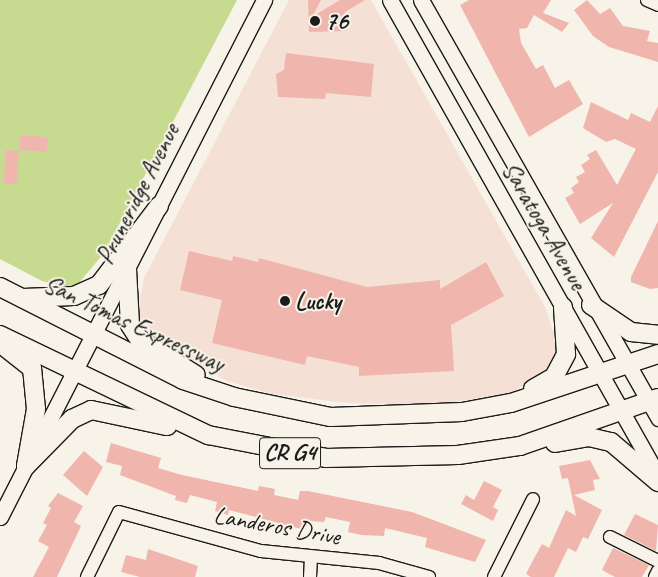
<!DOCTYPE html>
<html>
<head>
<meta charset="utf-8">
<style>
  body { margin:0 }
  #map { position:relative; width:658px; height:577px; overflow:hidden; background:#f7f3e8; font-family:Caveat,sans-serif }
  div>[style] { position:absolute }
  .built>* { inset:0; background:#f5e0d6 }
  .green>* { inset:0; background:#c7db90 }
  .building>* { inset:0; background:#f0b5ad; transform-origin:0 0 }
  .roads { filter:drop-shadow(1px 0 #1c1c1c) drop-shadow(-1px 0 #1c1c1c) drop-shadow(0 1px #1c1c1c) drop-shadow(0 -1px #1c1c1c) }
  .minor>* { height:12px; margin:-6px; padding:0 6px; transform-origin:6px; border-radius:6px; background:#f7f3e8 }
  .major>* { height:15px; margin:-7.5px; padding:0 7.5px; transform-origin:7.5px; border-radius:7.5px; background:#f7f3e8 }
  .highway>* { height:18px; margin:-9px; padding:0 9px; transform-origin:9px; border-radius:9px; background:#f7f3e8 }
  .dots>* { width:14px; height:14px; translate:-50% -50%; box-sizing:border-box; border:2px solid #f7f3e8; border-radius:50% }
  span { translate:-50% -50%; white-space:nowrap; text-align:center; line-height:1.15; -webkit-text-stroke:4px #f7f3e8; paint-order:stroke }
  .shield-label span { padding:1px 4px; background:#f7f3e8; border:1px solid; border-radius:4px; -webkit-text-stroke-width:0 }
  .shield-label { font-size:24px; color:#1c1c1c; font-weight:700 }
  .poi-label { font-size:25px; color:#1c1c1c; font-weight:700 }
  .left { translate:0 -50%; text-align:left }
  .street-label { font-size:25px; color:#1c1c1c }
</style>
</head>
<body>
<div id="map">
  <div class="built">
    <div style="clip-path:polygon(289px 0,371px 0,545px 307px,559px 349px,545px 373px,511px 393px,435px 405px,347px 403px,273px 394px,227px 381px,144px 334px,138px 311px,144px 278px)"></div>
  </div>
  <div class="green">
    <div style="clip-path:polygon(0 0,237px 0,104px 253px,78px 284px,68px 287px,42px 281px,0 259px)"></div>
  </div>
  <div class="building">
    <div style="clip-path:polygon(308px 0,321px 0,312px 17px,340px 0,365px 0,345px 12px,345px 31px,309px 32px)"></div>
    <div style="clip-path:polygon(469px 0,551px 0,543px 13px,569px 23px,562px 32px,534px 15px,527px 28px,519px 29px,521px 43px,536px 69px,543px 65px,555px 88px,569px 80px,583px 104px,529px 137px,460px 5px)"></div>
    <div style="clip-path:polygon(587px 0,600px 14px,610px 8px,623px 26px,650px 31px,647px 41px,658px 43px,658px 62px,609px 47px,593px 36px,574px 10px)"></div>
    <div style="clip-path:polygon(286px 53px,374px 64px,371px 97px,326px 93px,325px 99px,278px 97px,276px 74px,284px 70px)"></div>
    <div style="clip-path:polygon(591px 102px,628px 120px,631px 113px,650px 122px,658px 106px,658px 172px,614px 257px,591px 238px,613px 203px,580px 224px,565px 198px,574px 193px,571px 188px,579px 182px,576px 177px,585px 172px,581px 165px,590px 159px,587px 155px,596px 150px,617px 185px,636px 149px,615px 139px,606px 142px,583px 128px)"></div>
    <div style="left:20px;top:135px;width:28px;height:15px;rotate:4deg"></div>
    <div style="left:6px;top:150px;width:13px;height:33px;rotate:4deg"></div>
    <div style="clip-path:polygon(658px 221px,658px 288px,650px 289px,631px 282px,631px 277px)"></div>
    <div style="clip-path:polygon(189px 251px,232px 261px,233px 256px,258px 262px,259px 258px,367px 287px,440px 280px,440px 289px,486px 262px,504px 296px,451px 325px,454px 371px,359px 376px,359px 367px,307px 356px,305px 365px,212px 343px,222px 300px,180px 290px)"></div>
    <div style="clip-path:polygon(111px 443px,161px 458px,158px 468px,182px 475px,258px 491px,259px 486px,275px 489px,274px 495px,298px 500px,300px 491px,308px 491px,412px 512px,486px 540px,475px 562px,425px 547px,427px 538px,385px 528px,384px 536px,361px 535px,348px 532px,350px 522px,326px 517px,324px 522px,308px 521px,305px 530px,229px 510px,228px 515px,215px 511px,217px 502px,190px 495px,187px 503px,175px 500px,176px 496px,120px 475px,122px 466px,106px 462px)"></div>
    <div style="clip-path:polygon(84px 451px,103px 467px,87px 496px,63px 475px)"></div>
    <div style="clip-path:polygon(590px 460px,600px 479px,593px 480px,595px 490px,574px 495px,602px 510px,588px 539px,583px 537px,576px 552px,568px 548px,554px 577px,531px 577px,526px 574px,532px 562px,542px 544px,549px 548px,566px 510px,576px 516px,568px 478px,562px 479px,559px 466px)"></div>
    <div style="clip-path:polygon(484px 481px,502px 490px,493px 507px,498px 510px,493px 521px,461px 504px,466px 495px,474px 500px)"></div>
    <div style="clip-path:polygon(58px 493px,83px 506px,74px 522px,81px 526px,57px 577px,33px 577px,49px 547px,38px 541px,47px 525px,43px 523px,51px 508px,48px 506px)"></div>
    <div style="clip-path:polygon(635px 514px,658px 525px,656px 551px,624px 535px)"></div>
    <div style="clip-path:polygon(613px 548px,649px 565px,642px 577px,615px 577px,602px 570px)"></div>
    <div style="clip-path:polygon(148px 549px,198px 566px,195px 577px,140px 577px,121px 572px,126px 555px,146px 560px)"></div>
  </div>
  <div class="roads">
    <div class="minor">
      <div style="left:647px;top:0;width:12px;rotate:24deg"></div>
      <div style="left:610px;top:537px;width:54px;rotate:26.6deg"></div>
      <div style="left:87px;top:577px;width:72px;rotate:-63.8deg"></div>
      <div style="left:119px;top:512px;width:147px;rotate:15.4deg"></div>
      <div style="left:261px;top:551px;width:119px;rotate:5.8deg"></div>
      <div style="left:379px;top:563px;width:52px;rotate:15.6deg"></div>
      <div style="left:310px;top:577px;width:17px;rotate:-87deg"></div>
      <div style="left:494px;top:577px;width:87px;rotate:-63.4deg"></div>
      <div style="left:655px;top:577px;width:7px;rotate:-63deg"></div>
    </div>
    <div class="major">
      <div style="left:390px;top:0;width:546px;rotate:60.62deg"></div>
      <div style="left:421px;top:0;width:481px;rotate:60.4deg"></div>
      <div style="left:0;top:517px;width:581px;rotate:-62.95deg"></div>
    </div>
    <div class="highway">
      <div style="left:127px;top:269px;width:56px;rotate:86.9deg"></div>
      <div style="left:130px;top:325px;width:17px;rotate:57deg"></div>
      <div style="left:139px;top:339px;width:67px;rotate:32.3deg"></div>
      <div style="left:0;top:287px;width:205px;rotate:26.9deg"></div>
      <div style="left:183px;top:380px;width:54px;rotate:18.4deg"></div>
      <div style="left:234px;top:397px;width:99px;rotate:11.7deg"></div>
      <div style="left:331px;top:417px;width:131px;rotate:-2.2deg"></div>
      <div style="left:462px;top:412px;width:50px;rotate:-10.4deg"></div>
      <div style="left:511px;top:403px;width:155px;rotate:-18.4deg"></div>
      <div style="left:23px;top:298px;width:51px;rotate:-2.2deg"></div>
      <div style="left:74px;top:296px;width:27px;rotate:-24deg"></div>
      <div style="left:99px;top:285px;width:99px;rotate:-52.8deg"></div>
      <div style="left:591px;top:305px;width:48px;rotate:34deg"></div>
      <div style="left:631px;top:332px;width:27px;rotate:6deg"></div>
      <div style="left:0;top:335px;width:231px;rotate:25.7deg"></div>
      <div style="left:208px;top:435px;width:120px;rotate:11deg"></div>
      <div style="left:326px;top:458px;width:132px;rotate:-1.3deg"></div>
      <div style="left:458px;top:455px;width:63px;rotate:-8.3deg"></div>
      <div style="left:520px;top:446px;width:146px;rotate:-19.2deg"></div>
      <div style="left:6px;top:348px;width:33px;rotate:38deg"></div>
      <div style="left:32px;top:368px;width:41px;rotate:84.4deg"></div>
      <div style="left:36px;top:409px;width:58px;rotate:100deg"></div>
      <div style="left:533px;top:389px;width:24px;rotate:-30deg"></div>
      <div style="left:554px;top:377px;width:26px;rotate:-62deg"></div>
      <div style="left:566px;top:354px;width:47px;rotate:-93.7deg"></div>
      <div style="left:555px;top:443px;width:35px;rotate:-10deg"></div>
      <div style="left:589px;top:437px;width:23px;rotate:13deg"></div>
      <div style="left:611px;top:442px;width:62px;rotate:40.4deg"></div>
      <div style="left:26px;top:466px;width:66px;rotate:-45.6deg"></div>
      <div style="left:72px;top:419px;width:21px;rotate:-25deg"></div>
      <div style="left:91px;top:410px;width:78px;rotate:11.9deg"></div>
    </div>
  </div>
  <div class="dots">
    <div style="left:315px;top:21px;background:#1c1c1c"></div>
    <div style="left:285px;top:301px;background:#1c1c1c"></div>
  </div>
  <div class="shield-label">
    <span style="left:290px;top:453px">CR G4</span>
  </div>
  <div class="poi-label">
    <span class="left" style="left:325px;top:21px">76</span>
    <span class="left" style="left:295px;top:301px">Lucky</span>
  </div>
  <div class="street-label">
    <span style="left:138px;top:194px;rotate:-63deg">Pruneridge Avenue</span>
    <span style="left:544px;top:226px;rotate:60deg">Saratoga Avenue</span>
    <span style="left:134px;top:324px;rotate:25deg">San Tomas Expressway</span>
    <span style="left:277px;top:526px;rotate:10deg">Landeros Drive</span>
  </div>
</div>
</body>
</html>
